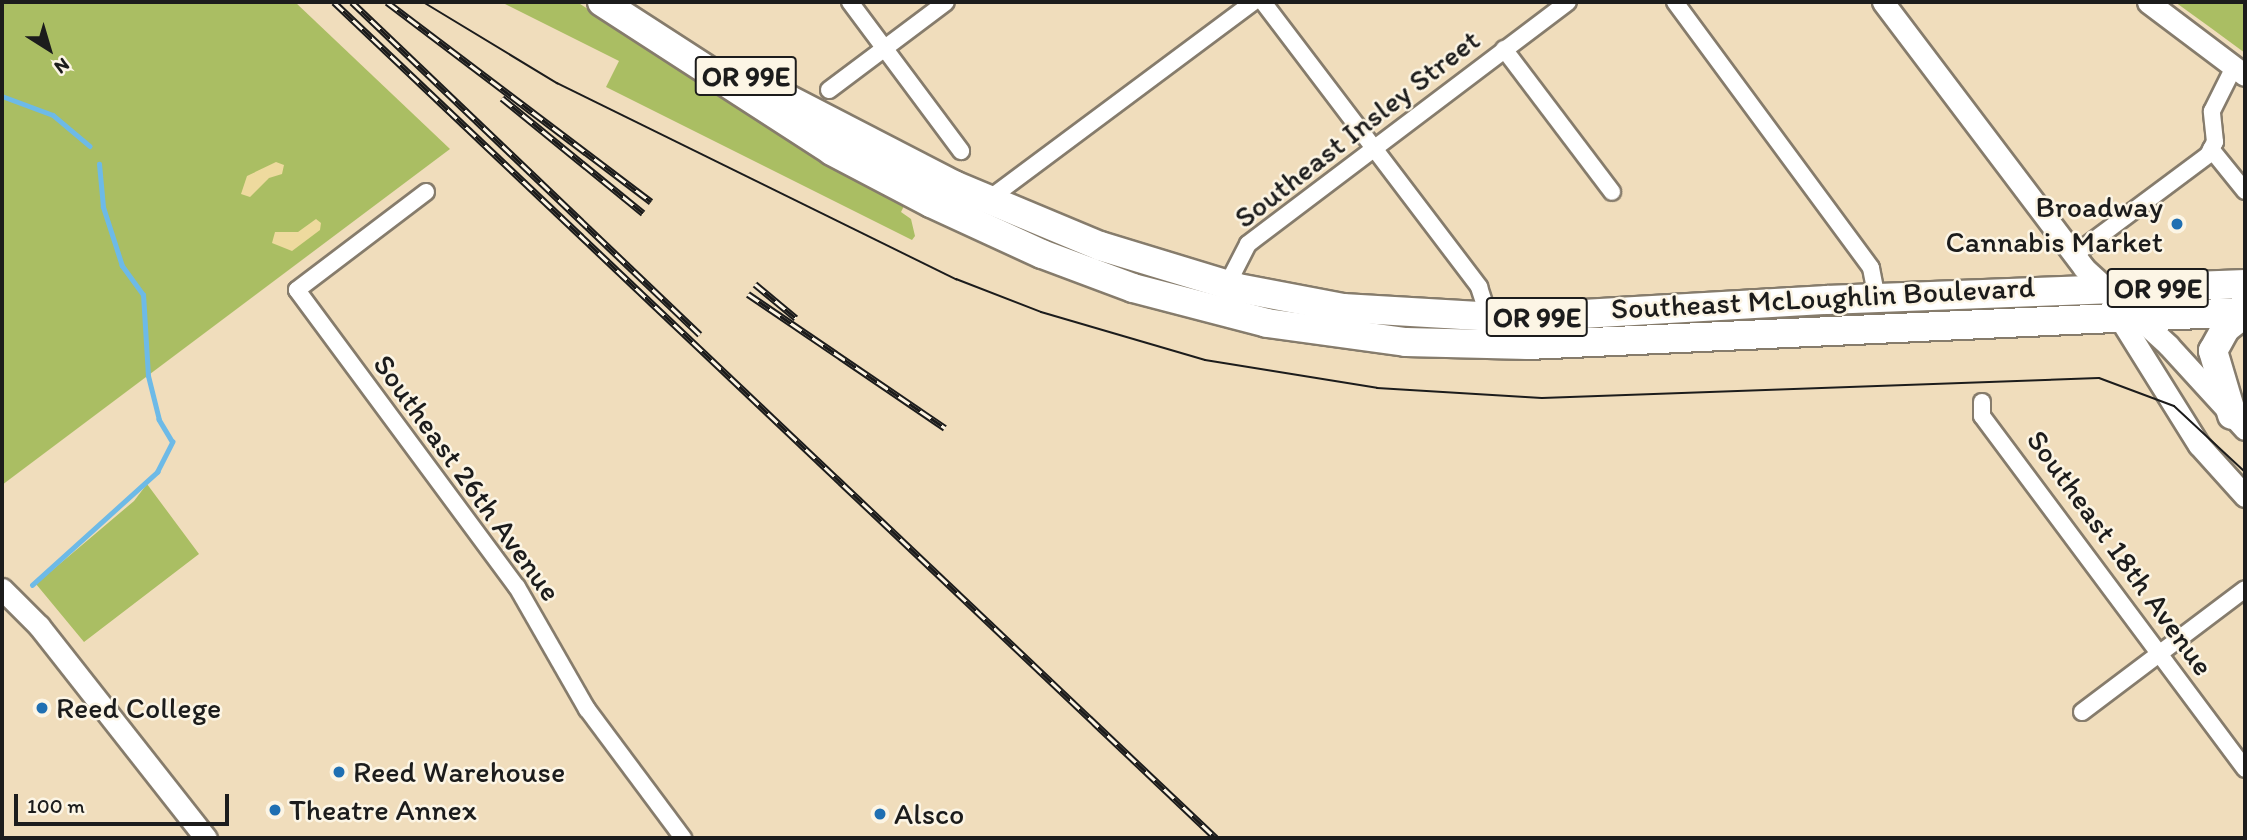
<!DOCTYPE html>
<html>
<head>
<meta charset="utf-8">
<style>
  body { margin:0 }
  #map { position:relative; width:2247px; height:840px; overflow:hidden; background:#f0ddbc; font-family:Itim,sans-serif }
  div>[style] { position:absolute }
  .green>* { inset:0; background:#aabe63 }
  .sand>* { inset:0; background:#eeda9e }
  .stream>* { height:4.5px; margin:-2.25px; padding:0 2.25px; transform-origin:2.25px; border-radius:2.25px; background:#6dbae7 }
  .roads { filter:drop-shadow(2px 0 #867c6c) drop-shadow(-2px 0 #867c6c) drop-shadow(0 2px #867c6c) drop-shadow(0 -2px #867c6c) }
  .street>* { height:16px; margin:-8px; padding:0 8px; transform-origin:8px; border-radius:8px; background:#fff }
  .secondary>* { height:21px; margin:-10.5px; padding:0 10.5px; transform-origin:10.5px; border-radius:10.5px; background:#fff }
  .highway>* { height:28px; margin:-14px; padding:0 14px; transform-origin:14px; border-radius:14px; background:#fff }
  .tram>* { height:2px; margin:-1px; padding:0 1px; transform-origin:1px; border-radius:1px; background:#1c1c1c }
  .rail>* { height:7px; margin-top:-3.5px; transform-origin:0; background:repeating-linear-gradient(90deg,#fcf5e5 0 13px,#1c1c1c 0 26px); box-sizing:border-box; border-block:2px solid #1c1c1c }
  .dots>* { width:19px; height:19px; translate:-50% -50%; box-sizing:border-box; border:4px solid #fcf5e5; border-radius:50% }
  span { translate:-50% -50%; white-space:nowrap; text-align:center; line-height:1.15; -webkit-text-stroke:5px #fcf5e5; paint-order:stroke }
  .shield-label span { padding:2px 5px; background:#fcf5e5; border:2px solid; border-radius:5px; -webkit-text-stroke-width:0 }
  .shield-label { font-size:28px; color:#1c1c1c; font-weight:700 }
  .street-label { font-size:30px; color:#1c1c1c }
  .poi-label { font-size:30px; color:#1c1c1c }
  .right { translate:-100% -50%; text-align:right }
  .left { translate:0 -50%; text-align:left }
  .frame { position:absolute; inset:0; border:4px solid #1c1c1c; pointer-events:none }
  .north { position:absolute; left:14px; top:14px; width:70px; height:70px; -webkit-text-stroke:5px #fcf5e5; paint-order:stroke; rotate:143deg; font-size:19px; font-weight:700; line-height:28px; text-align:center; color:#1c1c1c }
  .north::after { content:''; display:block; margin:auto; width:24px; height:32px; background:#1c1c1c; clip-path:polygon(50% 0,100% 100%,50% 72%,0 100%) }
  .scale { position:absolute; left:14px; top:794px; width:215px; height:32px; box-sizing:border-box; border:4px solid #1c1c1c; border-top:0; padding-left:9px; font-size:21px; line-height:24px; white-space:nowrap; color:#1c1c1c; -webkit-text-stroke:5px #fcf5e5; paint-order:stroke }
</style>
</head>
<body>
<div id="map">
  <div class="green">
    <div style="clip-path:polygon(2px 2px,295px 2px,450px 149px,2px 485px)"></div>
    <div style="clip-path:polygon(501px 2px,577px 2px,818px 157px,905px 204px,901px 212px,911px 219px,915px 236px,912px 240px,606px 87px,619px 61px)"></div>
    <div style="clip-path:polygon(2175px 2px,2245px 2px,2245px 53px,2211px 28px)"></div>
    <div style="clip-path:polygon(147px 484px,199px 554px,84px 642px,36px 584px,134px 501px)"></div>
  </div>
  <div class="sand">
    <div style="clip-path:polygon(276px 162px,284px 165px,282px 174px,269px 178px,250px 197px,241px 194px,247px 176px)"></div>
    <div style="clip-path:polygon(316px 219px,321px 223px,320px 230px,292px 251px,272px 243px,275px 232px,298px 232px)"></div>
  </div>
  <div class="stream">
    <div style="left:2px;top:96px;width:54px;rotate:20.4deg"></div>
    <div style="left:53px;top:115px;width:48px;rotate:40deg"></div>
    <div style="left:32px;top:585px;width:169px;rotate:-42.1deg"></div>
    <div style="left:157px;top:472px;width:34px;rotate:-63deg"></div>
    <div style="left:172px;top:442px;width:26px;rotate:-121deg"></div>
    <div style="left:159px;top:420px;width:45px;rotate:-104deg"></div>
    <div style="left:148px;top:376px;width:81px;rotate:-93.5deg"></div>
    <div style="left:143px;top:295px;width:36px;rotate:-126deg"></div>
    <div style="left:122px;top:266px;width:62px;rotate:-107.9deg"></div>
    <div style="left:103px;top:207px;width:43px;rotate:-95.3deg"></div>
  </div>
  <div class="roads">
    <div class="street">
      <div style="left:850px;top:2px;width:186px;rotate:53.3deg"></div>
      <div style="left:1263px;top:2px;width:358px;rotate:52.8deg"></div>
      <div style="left:1479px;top:287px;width:33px;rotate:72deg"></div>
      <div style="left:1675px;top:2px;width:330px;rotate:53.6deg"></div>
      <div style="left:1871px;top:268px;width:31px;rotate:79deg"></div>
      <div style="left:1504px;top:49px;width:179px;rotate:52.9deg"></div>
      <div style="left:829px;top:90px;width:146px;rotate:-36.9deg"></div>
      <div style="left:2211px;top:149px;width:54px;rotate:51deg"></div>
      <div style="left:426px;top:192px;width:162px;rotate:142.8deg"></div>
      <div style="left:297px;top:290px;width:370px;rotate:53.5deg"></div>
      <div style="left:517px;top:587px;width:141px;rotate:60.2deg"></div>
      <div style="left:587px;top:709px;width:161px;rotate:53.3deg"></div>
      <div style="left:985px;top:202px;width:334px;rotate:-36.7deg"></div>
      <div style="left:2074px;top:255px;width:167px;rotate:-36.7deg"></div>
      <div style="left:2208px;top:155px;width:15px;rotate:-62deg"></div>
      <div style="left:2215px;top:142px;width:31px;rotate:-96deg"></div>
      <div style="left:2212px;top:111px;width:49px;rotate:-63.4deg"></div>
      <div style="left:1227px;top:285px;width:46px;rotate:-62.9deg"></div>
      <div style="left:1248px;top:244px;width:401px;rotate:-37.1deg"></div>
      <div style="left:1982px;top:402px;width:14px;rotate:90deg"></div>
      <div style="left:1982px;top:416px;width:440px;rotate:53.3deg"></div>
      <div style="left:2082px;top:712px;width:204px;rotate:-37deg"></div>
    </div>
    <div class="secondary">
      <div style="left:1883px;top:2px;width:333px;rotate:52.9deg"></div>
      <div style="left:2084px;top:268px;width:114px;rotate:42.5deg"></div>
      <div style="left:2168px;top:345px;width:114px;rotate:47.5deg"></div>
      <div style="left:2148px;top:2px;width:121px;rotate:37deg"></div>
      <div style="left:2112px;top:306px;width:164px;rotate:58deg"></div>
      <div style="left:2199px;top:445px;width:69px;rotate:48deg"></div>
      <div style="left:2px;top:589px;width:52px;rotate:45deg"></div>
      <div style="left:39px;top:626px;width:270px;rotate:51.8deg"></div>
    </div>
    <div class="highway">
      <div style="left:602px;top:2px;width:274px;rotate:32.9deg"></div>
      <div style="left:832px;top:151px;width:112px;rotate:27.7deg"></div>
      <div style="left:931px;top:203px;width:122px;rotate:24.7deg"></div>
      <div style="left:1042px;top:254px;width:97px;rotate:20.5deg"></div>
      <div style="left:1133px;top:288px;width:138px;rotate:14.6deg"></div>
      <div style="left:1267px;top:323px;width:140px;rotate:7.8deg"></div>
      <div style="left:1406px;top:342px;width:122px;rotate:1.4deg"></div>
      <div style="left:1528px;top:345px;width:718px;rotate:-2.64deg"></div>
      <div style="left:755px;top:82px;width:224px;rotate:27.4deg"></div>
      <div style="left:954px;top:185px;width:158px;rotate:22.7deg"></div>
      <div style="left:1100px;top:246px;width:144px;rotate:16.9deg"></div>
      <div style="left:1238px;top:288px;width:107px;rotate:10.8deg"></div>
      <div style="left:1343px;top:308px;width:170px;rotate:3.4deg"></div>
      <div style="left:1513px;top:318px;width:315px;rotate:-3.3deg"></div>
      <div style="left:1827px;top:300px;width:418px;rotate:-2.2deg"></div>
      <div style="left:2232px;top:415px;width:67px;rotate:-106.5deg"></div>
      <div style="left:2213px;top:351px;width:26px;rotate:-61deg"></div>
      <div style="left:2226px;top:328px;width:24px;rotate:-38deg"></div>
    </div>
  </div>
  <div class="tram">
    <div style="left:423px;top:2px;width:157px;rotate:31.2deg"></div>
    <div style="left:557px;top:83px;width:445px;rotate:26.2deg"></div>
    <div style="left:956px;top:279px;width:91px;rotate:21.2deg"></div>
    <div style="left:1041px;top:312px;width:171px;rotate:16.3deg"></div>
    <div style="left:1205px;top:360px;width:174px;rotate:9.2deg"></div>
    <div style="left:1377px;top:388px;width:165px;rotate:3.5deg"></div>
    <div style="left:1542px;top:398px;width:557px;rotate:-2.06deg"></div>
    <div style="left:2099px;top:378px;width:80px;rotate:20.5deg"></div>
    <div style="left:2174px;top:406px;width:97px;rotate:42.9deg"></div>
  </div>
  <div class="rail">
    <div style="left:334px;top:2px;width:1215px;rotate:43.47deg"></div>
    <div style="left:352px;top:2px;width:481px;rotate:43.7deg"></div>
    <div style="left:387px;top:2px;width:331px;rotate:37.1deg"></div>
    <div style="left:502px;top:98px;width:182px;rotate:39.2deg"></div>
    <div style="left:755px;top:284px;width:53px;rotate:39.7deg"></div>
    <div style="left:748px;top:294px;width:238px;rotate:34.2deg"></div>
  </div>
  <div class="dots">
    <div style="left:2177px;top:224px;background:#1f6fb2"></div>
    <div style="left:42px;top:708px;background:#1f6fb2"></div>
    <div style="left:339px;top:772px;background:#1f6fb2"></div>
    <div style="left:275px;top:810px;background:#1f6fb2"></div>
    <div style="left:880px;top:814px;background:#1f6fb2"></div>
  </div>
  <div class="shield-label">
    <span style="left:746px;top:76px">OR 99E</span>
    <span style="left:2158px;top:288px">OR 99E</span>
    <span style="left:1537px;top:317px">OR 99E</span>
  </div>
  <div class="street-label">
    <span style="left:1357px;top:129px;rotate:-38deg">Southeast Insley Street</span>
    <span style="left:1823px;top:298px;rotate:-3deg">Southeast McLoughlin Boulevard</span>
    <span style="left:467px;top:478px;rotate:54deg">Southeast 26th Avenue</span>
    <span style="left:2120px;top:553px;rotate:54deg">Southeast 18th Avenue</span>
  </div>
  <div class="poi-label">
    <span class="right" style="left:2163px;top:224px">Broadway<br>Cannabis Market</span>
    <span class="left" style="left:56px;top:708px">Reed College</span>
    <span class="left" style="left:353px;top:772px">Reed Warehouse</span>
    <span class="left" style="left:289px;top:810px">Theatre Annex</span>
    <span class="left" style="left:894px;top:814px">Alsco</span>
  </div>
  <div class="frame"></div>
  <div class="north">N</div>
  <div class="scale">100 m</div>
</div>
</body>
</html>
